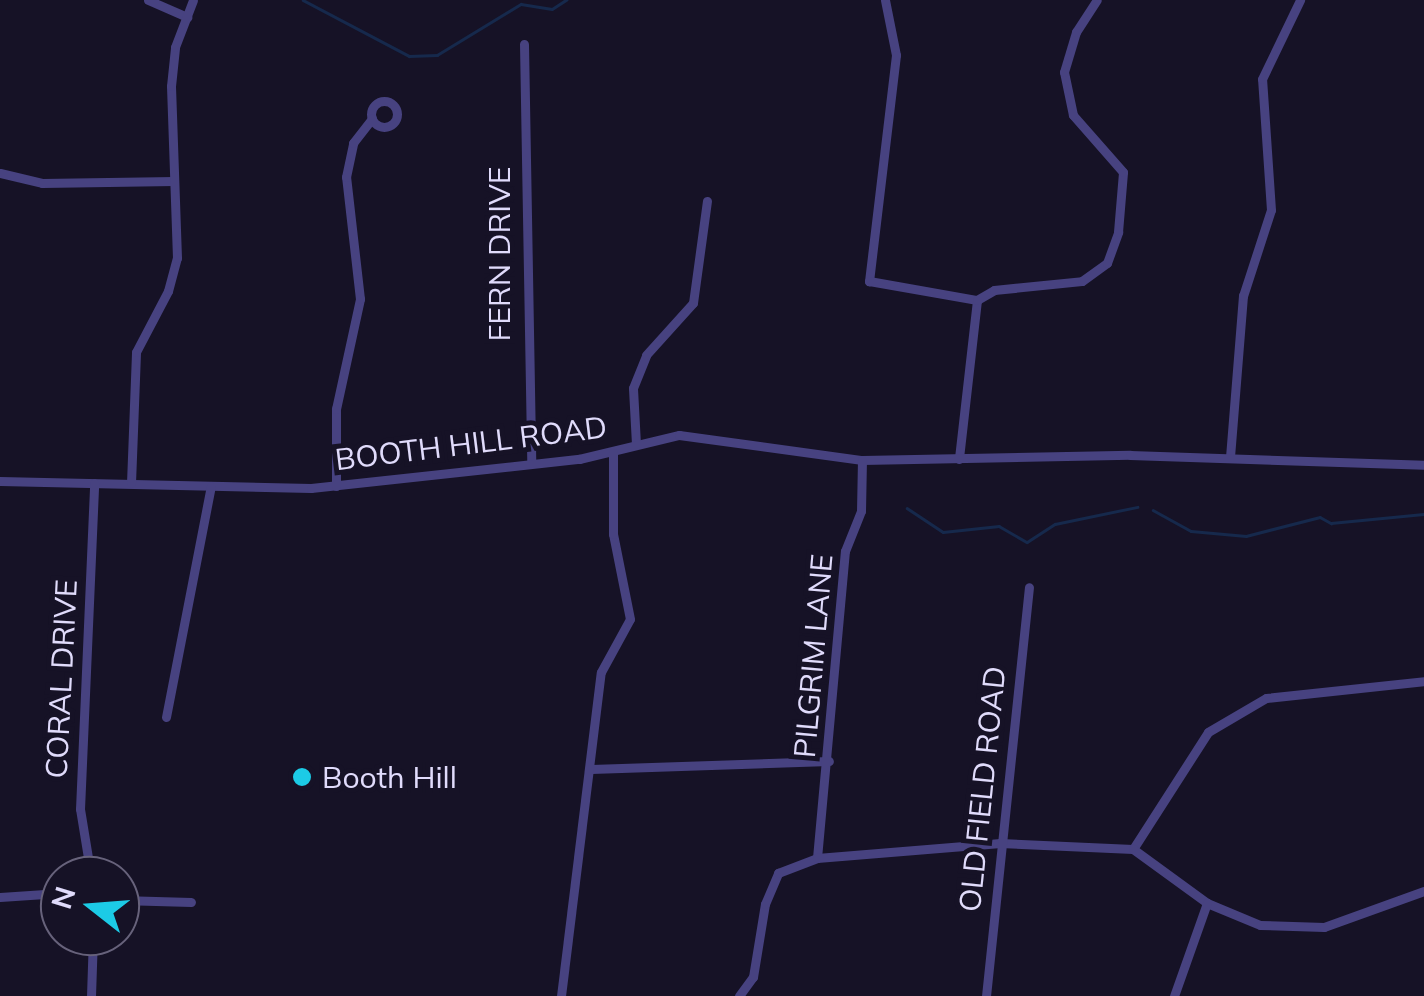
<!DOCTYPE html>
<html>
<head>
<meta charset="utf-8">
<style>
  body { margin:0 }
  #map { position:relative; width:1424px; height:996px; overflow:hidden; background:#161226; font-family:Mulish,sans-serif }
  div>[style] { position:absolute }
  .stream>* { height:2.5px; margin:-1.25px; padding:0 1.25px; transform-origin:1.25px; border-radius:1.25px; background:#16294c }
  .minor>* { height:9px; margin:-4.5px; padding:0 4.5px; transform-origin:4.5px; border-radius:4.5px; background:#474280 }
  .minor>.ring { margin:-4.5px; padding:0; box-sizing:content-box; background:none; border:9px solid #474280; border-radius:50% }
  .dots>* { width:28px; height:28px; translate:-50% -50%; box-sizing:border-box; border:5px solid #161226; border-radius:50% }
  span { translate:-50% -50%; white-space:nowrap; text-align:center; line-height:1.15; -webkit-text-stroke:10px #161226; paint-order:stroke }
  .street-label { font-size:30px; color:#e0dbfb }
  .poi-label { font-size:30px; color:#e0dbfb }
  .left { translate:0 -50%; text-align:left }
  .north { position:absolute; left:40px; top:856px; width:100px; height:100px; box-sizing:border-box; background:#161226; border:2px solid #67627b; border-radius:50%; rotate:287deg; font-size:28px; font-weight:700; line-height:40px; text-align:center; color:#e0dbfb }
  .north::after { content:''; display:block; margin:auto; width:35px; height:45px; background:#1ccbe6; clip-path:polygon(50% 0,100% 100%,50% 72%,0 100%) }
</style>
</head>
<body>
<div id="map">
  <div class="stream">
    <div style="left:303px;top:0;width:120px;rotate:27.8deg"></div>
    <div style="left:409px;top:56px;width:28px;rotate:-2deg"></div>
    <div style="left:437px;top:55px;width:98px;rotate:-31.3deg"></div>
    <div style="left:521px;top:4px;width:31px;rotate:9deg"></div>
    <div style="left:552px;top:9px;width:17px;rotate:-33deg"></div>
    <div style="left:907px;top:508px;width:43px;rotate:33.7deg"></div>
    <div style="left:943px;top:532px;width:56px;rotate:-6.1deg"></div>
    <div style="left:999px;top:526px;width:32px;rotate:30deg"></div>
    <div style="left:1027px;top:542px;width:33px;rotate:-33deg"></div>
    <div style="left:1055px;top:524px;width:84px;rotate:-11.7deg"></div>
    <div style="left:1153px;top:510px;width:43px;rotate:28.9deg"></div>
    <div style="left:1191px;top:531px;width:55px;rotate:5.2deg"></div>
    <div style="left:1246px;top:536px;width:76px;rotate:-14.4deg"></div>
    <div style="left:1320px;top:517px;width:13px;rotate:29deg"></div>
    <div style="left:1331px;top:523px;width:93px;rotate:-5.5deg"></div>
  </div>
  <div class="minor">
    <div style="left:148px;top:0;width:43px;rotate:23.6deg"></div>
    <div style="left:885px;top:0;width:56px;rotate:78.7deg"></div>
    <div style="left:896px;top:55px;width:228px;rotate:96.8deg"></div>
    <div style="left:869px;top:281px;width:110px;rotate:10deg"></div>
    <div style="left:977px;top:300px;width:160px;rotate:96.5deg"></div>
    <div style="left:524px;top:44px;width:419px;rotate:89deg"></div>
    <div class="ring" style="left:371px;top:101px;width:17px;height:17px"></div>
    <div style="left:0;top:173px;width:43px;rotate:13.4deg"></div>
    <div style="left:42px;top:183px;width:132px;rotate:-0.9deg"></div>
    <div style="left:977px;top:300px;width:20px;rotate:-30deg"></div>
    <div style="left:994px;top:290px;width:88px;rotate:-5.8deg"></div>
    <div style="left:1082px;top:281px;width:31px;rotate:-36deg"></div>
    <div style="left:1107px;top:263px;width:33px;rotate:-70deg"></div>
    <div style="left:1118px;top:232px;width:60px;rotate:-85.2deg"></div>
    <div style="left:1123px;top:172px;width:76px;rotate:-131.3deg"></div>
    <div style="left:1073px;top:115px;width:44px;rotate:-101.8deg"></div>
    <div style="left:1064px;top:72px;width:42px;rotate:-73.3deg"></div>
    <div style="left:1076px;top:32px;width:38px;rotate:-57deg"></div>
    <div style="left:636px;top:444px;width:56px;rotate:-93.1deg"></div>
    <div style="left:633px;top:388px;width:35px;rotate:-68deg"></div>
    <div style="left:646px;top:355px;width:70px;rotate:-47.9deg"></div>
    <div style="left:693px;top:303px;width:103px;rotate:-82.2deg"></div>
    <div style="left:1230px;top:457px;width:162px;rotate:-85.4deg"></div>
    <div style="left:1243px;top:296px;width:90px;rotate:-72deg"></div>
    <div style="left:1271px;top:210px;width:131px;rotate:-93.9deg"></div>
    <div style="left:1262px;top:79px;width:88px;rotate:-64.3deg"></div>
    <div style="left:0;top:481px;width:311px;rotate:1.3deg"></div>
    <div style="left:311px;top:488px;width:270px;rotate:-6.2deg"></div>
    <div style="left:579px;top:459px;width:103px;rotate:-13.5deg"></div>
    <div style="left:679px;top:435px;width:185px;rotate:7.8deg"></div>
    <div style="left:862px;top:460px;width:268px;rotate:-1.1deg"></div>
    <div style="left:1130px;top:455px;width:294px;rotate:1.9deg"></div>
    <div style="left:131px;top:483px;width:131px;rotate:-87.8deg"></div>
    <div style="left:136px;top:352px;width:69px;rotate:-62.3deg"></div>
    <div style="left:168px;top:291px;width:34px;rotate:-75deg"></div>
    <div style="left:177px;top:258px;width:172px;rotate:-92deg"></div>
    <div style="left:171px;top:86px;width:39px;rotate:-84deg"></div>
    <div style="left:175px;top:47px;width:50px;rotate:-69deg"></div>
    <div style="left:336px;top:486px;width:77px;rotate:-90deg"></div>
    <div style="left:336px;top:409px;width:113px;rotate:-77.7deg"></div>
    <div style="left:360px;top:299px;width:123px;rotate:-96.5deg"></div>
    <div style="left:346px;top:177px;width:35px;rotate:-78deg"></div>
    <div style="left:353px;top:143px;width:31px;rotate:-52deg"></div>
    <div style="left:166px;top:717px;width:235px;rotate:-79deg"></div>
    <div style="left:591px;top:769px;width:238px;rotate:-1.9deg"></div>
    <div style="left:1133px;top:849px;width:139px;rotate:-57.3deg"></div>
    <div style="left:1208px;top:732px;width:67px;rotate:-30.4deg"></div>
    <div style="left:1266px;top:698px;width:159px;rotate:-6.1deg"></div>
    <div style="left:817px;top:858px;width:308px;rotate:-84.8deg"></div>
    <div style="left:845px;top:551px;width:43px;rotate:-68.2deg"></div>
    <div style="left:861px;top:511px;width:51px;rotate:-88.9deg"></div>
    <div style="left:91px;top:876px;width:68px;rotate:-99.3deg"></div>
    <div style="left:80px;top:809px;width:326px;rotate:-87.5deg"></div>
    <div style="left:0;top:897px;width:60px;rotate:-3.8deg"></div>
    <div style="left:120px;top:900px;width:71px;rotate:1.6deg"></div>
    <div style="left:91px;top:996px;width:60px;rotate:-88.1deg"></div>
    <div style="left:561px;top:996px;width:326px;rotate:-83deg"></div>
    <div style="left:601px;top:672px;width:60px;rotate:-61.3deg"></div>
    <div style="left:630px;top:619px;width:87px;rotate:-101.3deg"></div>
    <div style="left:613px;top:534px;width:81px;rotate:-90deg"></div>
    <div style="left:739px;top:996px;width:24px;rotate:-54deg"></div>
    <div style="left:753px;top:977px;width:74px;rotate:-80.7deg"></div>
    <div style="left:765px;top:904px;width:34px;rotate:-67deg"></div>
    <div style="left:778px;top:873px;width:42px;rotate:-21deg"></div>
    <div style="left:817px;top:858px;width:184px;rotate:-4.7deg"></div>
    <div style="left:1000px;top:843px;width:133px;rotate:2.6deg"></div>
    <div style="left:1133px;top:849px;width:92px;rotate:36.1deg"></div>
    <div style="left:1207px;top:903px;width:57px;rotate:22.5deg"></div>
    <div style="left:1260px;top:925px;width:64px;rotate:1.8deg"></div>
    <div style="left:1324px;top:927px;width:106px;rotate:-19.8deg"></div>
    <div style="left:986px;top:996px;width:411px;rotate:-84deg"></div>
    <div style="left:1174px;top:996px;width:99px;rotate:-70.5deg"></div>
  </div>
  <div class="dots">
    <div style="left:302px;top:777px;background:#1ccbe6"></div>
  </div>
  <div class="street-label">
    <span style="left:499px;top:254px;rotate:-90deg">FERN DRIVE</span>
    <span style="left:471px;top:443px;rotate:-7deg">BOOTH HILL ROAD</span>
    <span style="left:813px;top:656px;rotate:-85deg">PILGRIM LANE</span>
    <span style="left:61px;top:679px;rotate:-87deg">CORAL DRIVE</span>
    <span style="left:982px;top:789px;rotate:-84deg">OLD FIELD ROAD</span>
  </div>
  <div class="poi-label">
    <span class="left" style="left:322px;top:777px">Booth Hill</span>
  </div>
  <div class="north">N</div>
</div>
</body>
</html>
